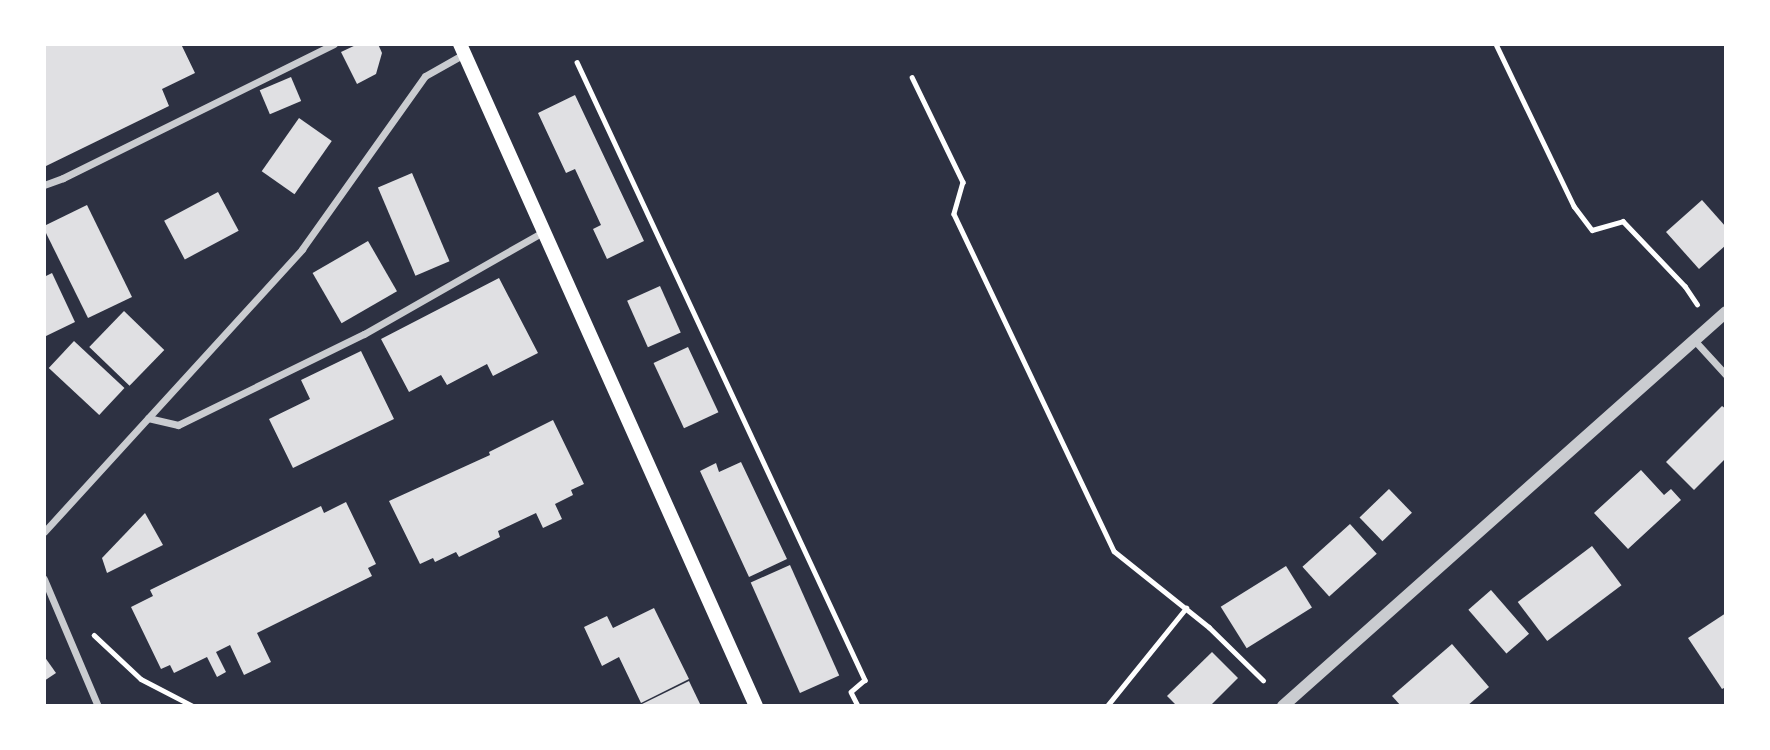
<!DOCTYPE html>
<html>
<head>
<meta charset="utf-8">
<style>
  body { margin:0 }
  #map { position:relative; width:1770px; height:750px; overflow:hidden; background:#2d3142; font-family:"Work Sans",sans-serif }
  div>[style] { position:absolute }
  .building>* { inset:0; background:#e0e0e3; transform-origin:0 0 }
  .path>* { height:4.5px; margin:-2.25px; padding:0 2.25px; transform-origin:2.25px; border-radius:2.25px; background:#fff }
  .minor>* { height:7px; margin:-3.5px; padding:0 3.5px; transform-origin:3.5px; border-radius:3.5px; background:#caccd0 }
  .tertiary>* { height:12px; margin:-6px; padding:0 6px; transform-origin:6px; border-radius:6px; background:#caccd0 }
  .secondary>* { height:14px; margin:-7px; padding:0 7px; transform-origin:7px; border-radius:7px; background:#fff }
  span { translate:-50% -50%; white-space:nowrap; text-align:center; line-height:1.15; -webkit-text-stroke:5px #fff; paint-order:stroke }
  .frame { position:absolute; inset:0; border:46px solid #fff; pointer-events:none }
</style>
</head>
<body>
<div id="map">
  <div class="building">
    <div style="clip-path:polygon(44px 44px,181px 44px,195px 73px,162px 89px,169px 106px,44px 167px)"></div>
    <div style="clip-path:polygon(358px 44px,378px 44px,382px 53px,376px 74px,357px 84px,341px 52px)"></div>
    <div style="left:291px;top:77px;width:26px;height:34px;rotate:67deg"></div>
    <div style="clip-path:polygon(575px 95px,644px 241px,607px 259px,593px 229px,601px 225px,575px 169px,566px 173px,538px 113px)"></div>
    <div style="left:299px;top:118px;width:40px;height:65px;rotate:35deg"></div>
    <div style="left:412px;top:173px;width:96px;height:37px;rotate:67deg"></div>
    <div style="left:218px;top:192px;width:44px;height:61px;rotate:62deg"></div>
    <div style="clip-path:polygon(1702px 200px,1726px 227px,1726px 245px,1699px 269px,1666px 232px)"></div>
    <div style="clip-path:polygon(87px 205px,132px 297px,88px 318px,44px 229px,44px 226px)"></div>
    <div style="left:368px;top:241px;width:58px;height:64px;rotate:60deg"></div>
    <div style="clip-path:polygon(52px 273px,75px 322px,44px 337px,44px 277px)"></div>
    <div style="clip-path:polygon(499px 278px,538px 353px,493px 376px,487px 364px,447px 385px,441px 375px,409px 392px,381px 339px)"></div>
    <div style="left:660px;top:286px;width:51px;height:36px;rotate:66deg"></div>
    <div style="left:124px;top:311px;width:56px;height:50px;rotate:44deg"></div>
    <div style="left:74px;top:341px;width:69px;height:37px;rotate:43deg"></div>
    <div style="left:688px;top:347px;width:72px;height:38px;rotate:65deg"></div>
    <div style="clip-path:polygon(361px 351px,394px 419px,293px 468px,269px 419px,310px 399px,301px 380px)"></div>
    <div style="clip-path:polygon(1722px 406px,1726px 409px,1726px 458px,1694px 490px,1666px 462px)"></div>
    <div style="clip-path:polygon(553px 420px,584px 484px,571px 490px,573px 495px,555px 504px,562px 519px,543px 528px,536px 513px,498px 531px,500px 537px,459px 557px,456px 552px,435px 562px,433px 558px,420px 564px,389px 501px,490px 455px,489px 452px)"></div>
    <div style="clip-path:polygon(741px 462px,787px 559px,749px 577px,700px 471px,716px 463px,719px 472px)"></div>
    <div style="clip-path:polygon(1641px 470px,1664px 495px,1671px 489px,1681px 500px,1628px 549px,1594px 513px)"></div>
    <div style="left:1389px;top:489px;width:33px;height:41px;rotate:46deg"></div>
    <div style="clip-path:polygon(346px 502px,376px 564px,368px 568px,372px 576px,257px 633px,271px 662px,244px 675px,230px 645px,216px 652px,226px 672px,217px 677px,207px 657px,174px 673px,170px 665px,161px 669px,131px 607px,153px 596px,150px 590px,321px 506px,324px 513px)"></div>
    <div style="clip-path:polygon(145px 513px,163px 545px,107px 573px,102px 558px)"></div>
    <div style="left:1350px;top:524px;width:40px;height:64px;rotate:48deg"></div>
    <div style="left:1592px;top:546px;width:49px;height:93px;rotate:53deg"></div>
    <div style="left:790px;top:565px;width:121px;height:43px;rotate:66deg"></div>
    <div style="left:1286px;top:566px;width:49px;height:77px;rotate:58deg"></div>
    <div style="left:1491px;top:590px;width:58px;height:30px;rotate:49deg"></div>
    <div style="clip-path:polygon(654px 608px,689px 679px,641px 703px,619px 657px,602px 666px,584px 627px,607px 616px,613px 628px)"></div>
    <div style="clip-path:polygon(1726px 613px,1726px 687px,1722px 689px,1688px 638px)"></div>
    <div style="clip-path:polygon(1452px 644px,1489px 687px,1467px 706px,1401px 706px,1392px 696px)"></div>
    <div style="clip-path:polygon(1212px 652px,1238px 678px,1210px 706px,1177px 706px,1167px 696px)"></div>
    <div style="clip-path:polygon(44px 656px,56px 673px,44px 681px)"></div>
    <div style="clip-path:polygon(689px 681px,701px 706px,638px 706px)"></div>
  </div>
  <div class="path">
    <div style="left:1496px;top:44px;width:180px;rotate:64.3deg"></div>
    <div style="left:1574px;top:206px;width:30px;rotate:53deg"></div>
    <div style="left:1592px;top:230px;width:32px;rotate:-16deg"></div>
    <div style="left:1623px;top:221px;width:90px;rotate:46.4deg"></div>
    <div style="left:1685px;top:286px;width:22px;rotate:56deg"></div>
    <div style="left:577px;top:62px;width:682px;rotate:65.01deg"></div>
    <div style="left:865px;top:680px;width:18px;rotate:139deg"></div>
    <div style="left:851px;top:692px;width:16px;rotate:63deg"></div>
    <div style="left:912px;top:77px;width:117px;rotate:64.1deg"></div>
    <div style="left:963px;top:182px;width:33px;rotate:106deg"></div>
    <div style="left:954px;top:214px;width:373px;rotate:64.6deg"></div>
    <div style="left:1114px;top:551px;width:122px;rotate:38.7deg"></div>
    <div style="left:1209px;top:627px;width:76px;rotate:44.5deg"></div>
    <div style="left:94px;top:635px;width:64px;rotate:43.1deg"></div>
    <div style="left:141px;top:679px;width:59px;rotate:27.4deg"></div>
    <div style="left:1107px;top:706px;width:126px;rotate:-51.1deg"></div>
  </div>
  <div class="minor">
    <div style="left:44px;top:185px;width:20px;rotate:-20deg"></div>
    <div style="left:63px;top:178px;width:302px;rotate:-26.3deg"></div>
    <div style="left:1694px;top:340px;width:47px;rotate:47.6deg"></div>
    <div style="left:148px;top:418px;width:31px;rotate:13deg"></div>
    <div style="left:178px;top:425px;width:207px;rotate:-26.1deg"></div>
    <div style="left:364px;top:334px;width:206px;rotate:-29.7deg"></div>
    <div style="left:44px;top:532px;width:383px;rotate:-47.6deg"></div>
    <div style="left:302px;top:249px;width:212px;rotate:-54.6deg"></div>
    <div style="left:425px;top:76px;width:45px;rotate:-29.4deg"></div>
    <div style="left:44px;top:579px;width:138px;rotate:67deg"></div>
  </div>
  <div class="tertiary">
    <div style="left:1283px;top:706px;width:593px;rotate:-41.65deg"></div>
  </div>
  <div class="secondary">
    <div style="left:460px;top:44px;width:725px;rotate:65.91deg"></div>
  </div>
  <div class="frame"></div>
</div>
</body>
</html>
